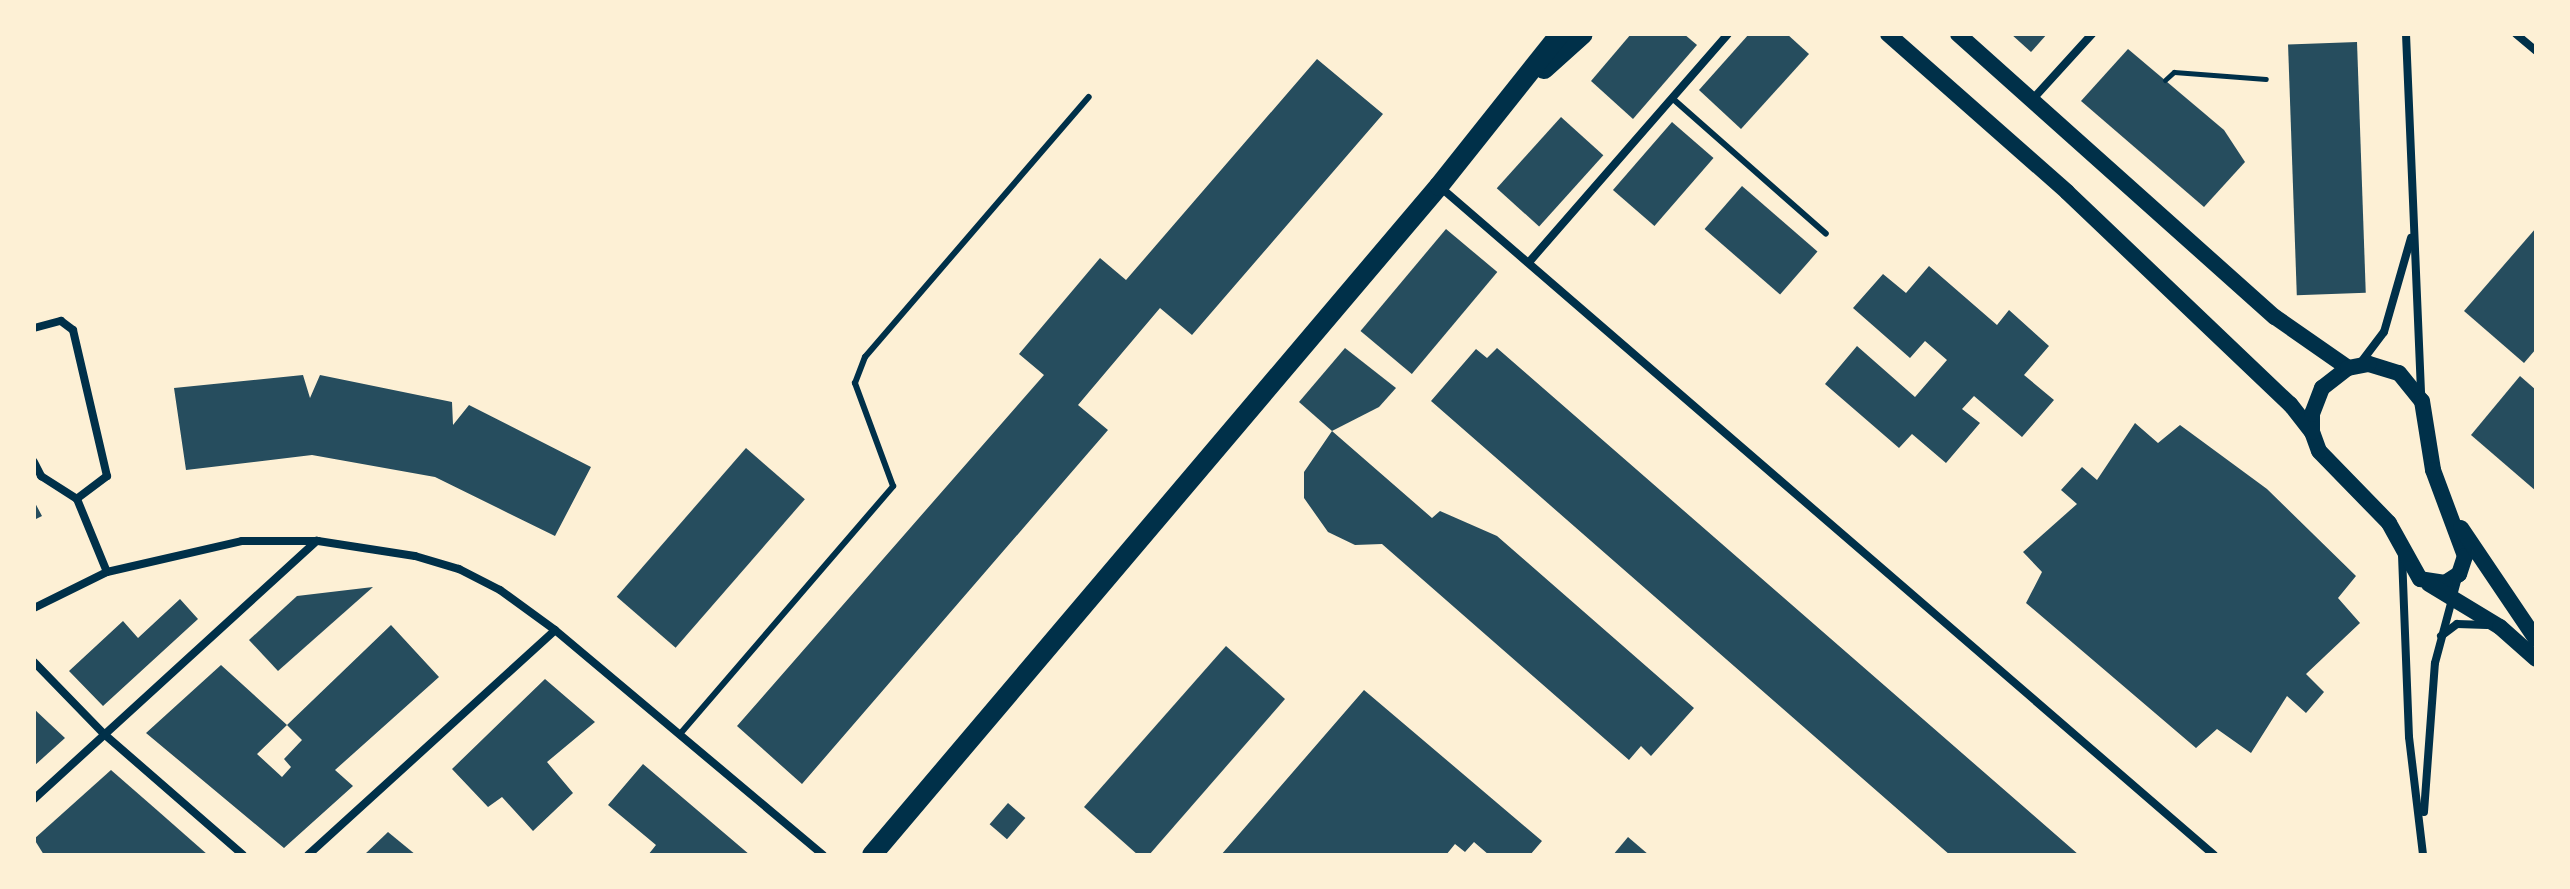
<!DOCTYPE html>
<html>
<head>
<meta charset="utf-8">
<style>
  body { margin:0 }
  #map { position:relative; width:2570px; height:889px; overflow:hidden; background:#fdf0d5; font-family:Roboto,sans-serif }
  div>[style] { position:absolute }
  .building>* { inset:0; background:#264d5e; transform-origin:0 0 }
  .path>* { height:5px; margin:-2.5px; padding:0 2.5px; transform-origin:2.5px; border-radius:2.5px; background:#003049 }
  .service>* { height:6px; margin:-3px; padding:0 3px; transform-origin:3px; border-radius:3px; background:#003049 }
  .minor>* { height:8px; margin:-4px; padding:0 4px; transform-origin:4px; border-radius:4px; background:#003049 }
  .secondary>* { height:16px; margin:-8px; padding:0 8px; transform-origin:8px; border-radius:8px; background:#003049 }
  .primary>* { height:20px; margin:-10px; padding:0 10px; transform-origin:10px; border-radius:10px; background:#003049 }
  span { translate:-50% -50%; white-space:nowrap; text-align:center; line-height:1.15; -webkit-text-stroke:8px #fdf0d5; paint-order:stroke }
  .frame { position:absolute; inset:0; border:36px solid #fdf0d5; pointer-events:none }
</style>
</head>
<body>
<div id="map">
  <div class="building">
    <div style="clip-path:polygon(1631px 34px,1684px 34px,1697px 45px,1633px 119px,1591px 81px)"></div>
    <div style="clip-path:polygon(1749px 34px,1787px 34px,1809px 54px,1741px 129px,1699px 90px)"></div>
    <div style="clip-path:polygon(2011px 34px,2047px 34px,2031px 52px)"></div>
    <div style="left:2357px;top:42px;width:251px;height:69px;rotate:88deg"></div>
    <div style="clip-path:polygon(2128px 49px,2224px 130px,2245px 162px,2204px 207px,2081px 101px)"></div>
    <div style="clip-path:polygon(1317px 59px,1383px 114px,1192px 335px,1160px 308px,1078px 405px,1108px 430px,802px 784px,737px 726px,1044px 375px,1019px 354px,1100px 258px,1126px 280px)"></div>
    <div style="left:1561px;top:117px;width:57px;height:96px;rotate:42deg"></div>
    <div style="left:1672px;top:122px;width:55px;height:90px;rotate:41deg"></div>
    <div style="left:1742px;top:186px;width:100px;height:57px;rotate:41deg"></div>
    <div style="clip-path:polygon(2536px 228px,2536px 349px,2524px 363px,2464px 311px)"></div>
    <div style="left:1446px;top:229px;width:67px;height:133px;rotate:40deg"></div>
    <div style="clip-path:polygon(1929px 266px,1997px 325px,2009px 310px,2049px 346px,2024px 375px,2054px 400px,2022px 437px,1974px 396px,1962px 409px,1980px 423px,1946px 463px,1912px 434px,1899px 448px,1825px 384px,1857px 346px,1915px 397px,1947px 360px,1925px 341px,1910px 358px,1853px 308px,1883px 274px,1906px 293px)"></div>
    <div style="clip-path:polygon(1345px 348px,1396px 388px,1379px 407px,1332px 431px,1299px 402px)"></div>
    <div style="clip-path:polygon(1497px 348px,2079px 855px,1950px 855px,1431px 401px,1476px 349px,1487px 358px)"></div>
    <div style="clip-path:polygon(303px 375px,310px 398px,320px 375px,452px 402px,453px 425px,469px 405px,591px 467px,555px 536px,435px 477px,312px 455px,186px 470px,174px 388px)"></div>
    <div style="clip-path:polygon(2520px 376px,2536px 390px,2536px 491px,2471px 435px)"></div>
    <div style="clip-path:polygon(2135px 423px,2158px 443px,2180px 425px,2267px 489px,2356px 576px,2338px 598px,2360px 623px,2306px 674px,2324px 692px,2306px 713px,2287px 696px,2251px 753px,2217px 729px,2196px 748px,2026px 603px,2042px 572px,2023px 552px,2077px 504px,2061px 490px,2082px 467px,2097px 480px)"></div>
    <div style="clip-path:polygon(1332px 431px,1432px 518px,1440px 511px,1497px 536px,1694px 708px,1651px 756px,1641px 746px,1629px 760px,1382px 544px,1355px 545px,1328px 532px,1304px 498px,1304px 472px)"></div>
    <div style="left:746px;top:448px;width:78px;height:197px;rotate:41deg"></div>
    <div style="clip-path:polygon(34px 501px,42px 516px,34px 520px)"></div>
    <div style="clip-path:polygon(373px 587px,278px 671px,249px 640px,297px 596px)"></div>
    <div style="clip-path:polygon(180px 599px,198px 619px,103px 706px,69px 671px,123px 621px,138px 638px)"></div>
    <div style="clip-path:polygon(evenodd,391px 625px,439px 677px,335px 770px,353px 786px,284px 848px,146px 733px,221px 665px,287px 725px,391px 625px,287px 725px,302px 740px,284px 759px,291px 767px,282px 777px,257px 754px,287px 725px)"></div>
    <div style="clip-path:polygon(1226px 646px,1285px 699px,1149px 855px,1138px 855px,1084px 807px)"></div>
    <div style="clip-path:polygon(545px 679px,595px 722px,547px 762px,573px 793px,533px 831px,502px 797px,488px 807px,452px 769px)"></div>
    <div style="clip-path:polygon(1364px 690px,1542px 841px,1530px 855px,1489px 855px,1474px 842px,1465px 852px,1455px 844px,1446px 855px,1221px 855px)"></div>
    <div style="clip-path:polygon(34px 709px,65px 738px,34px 766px)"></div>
    <div style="clip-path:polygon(643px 764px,750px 855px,648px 855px,656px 845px,608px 805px)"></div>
    <div style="clip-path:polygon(111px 770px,158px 811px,208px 855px,44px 855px,34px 839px)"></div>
    <div style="left:1008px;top:803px;width:23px;height:28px;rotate:41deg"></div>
    <div style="clip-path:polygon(388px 832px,416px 855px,364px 855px)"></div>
    <div style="clip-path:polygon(1628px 837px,1649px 855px,1613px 855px)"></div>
  </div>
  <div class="path">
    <div style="left:2165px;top:80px;width:12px;rotate:-42deg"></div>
    <div style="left:2174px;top:72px;width:92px;rotate:4.4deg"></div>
  </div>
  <div class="service">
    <div style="left:1672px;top:98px;width:205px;rotate:41.4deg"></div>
    <div style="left:680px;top:734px;width:327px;rotate:-49.3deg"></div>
    <div style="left:893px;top:486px;width:110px;rotate:-110.3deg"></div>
    <div style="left:855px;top:383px;width:28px;rotate:-69deg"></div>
    <div style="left:865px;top:357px;width:343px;rotate:-49.3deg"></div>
  </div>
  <div class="minor">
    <div style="left:2406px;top:34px;width:363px;rotate:87.6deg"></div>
    <div style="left:2516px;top:34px;width:26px;rotate:40deg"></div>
    <div style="left:2031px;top:101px;width:91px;rotate:-47.7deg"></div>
    <div style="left:1439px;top:186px;width:1024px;rotate:40.8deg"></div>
    <div style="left:1530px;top:261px;width:301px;rotate:-48.9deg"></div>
    <div style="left:34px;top:328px;width:28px;rotate:-15deg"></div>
    <div style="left:61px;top:321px;width:15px;rotate:37deg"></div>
    <div style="left:73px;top:330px;width:150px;rotate:76.9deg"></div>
    <div style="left:107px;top:476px;width:38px;rotate:143deg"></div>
    <div style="left:2362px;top:361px;width:36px;rotate:-53deg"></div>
    <div style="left:2384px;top:332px;width:98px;rotate:-74deg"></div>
    <div style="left:34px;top:462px;width:16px;rotate:63deg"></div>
    <div style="left:41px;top:476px;width:43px;rotate:32.6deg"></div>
    <div style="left:77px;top:499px;width:79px;rotate:67.7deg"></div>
    <div style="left:2402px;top:555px;width:182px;rotate:87.8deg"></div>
    <div style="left:2409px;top:737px;width:119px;rotate:83.2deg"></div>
    <div style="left:34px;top:608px;width:81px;rotate:-26.3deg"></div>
    <div style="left:107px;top:572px;width:139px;rotate:-12.9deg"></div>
    <div style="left:242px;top:541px;width:76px"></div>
    <div style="left:318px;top:541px;width:98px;rotate:8.8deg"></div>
    <div style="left:415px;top:556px;width:46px;rotate:16.5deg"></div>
    <div style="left:459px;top:569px;width:46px;rotate:27.1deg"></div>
    <div style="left:500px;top:590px;width:68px;rotate:36deg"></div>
    <div style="left:555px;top:630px;width:350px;rotate:40deg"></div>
    <div style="left:2441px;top:636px;width:20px;rotate:-37deg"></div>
    <div style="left:2457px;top:624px;width:30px;rotate:2deg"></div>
    <div style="left:34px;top:662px;width:100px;rotate:45.8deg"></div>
    <div style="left:104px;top:734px;width:184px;rotate:41deg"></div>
    <div style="left:34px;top:799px;width:383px;rotate:-42.4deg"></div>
    <div style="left:2424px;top:812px;width:149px;rotate:-85.8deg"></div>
    <div style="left:2435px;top:663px;width:89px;rotate:-75deg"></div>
    <div style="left:308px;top:855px;width:334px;rotate:-42.3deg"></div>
  </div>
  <div class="secondary">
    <div style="left:1888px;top:34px;width:239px;rotate:41.4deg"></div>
    <div style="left:2067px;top:192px;width:308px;rotate:43.6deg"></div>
    <div style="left:2290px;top:404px;width:36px;rotate:52deg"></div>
    <div style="left:1958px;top:34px;width:425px;rotate:41.8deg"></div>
    <div style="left:2275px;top:317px;width:89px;rotate:34.9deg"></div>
    <div style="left:2369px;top:364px;width:31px;rotate:17deg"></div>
    <div style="left:2399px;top:373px;width:36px;rotate:51deg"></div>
    <div style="left:2422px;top:401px;width:70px;rotate:80.9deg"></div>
    <div style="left:2433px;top:470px;width:92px;rotate:69.6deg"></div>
    <div style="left:2465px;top:556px;width:19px;rotate:108deg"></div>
    <div style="left:2459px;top:574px;width:17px;rotate:147deg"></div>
    <div style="left:2445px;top:583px;width:25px;rotate:-171deg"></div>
    <div style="left:2420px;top:579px;width:64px;rotate:-119deg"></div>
    <div style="left:2389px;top:523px;width:100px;rotate:-134.2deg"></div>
    <div style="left:2319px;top:451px;width:20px;rotate:-110deg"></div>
    <div style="left:2312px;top:432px;width:18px;rotate:-90deg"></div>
    <div style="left:2312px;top:414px;width:28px;rotate:-69deg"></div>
    <div style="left:2322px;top:388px;width:33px;rotate:-38deg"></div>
    <div style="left:2348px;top:368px;width:21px;rotate:-11deg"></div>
    <div style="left:2461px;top:528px;width:134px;rotate:56deg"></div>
    <div style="left:2429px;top:584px;width:83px;rotate:31.2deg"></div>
    <div style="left:2500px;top:627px;width:48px;rotate:41.6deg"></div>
  </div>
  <div class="primary">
    <div style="left:1544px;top:69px;width:52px;rotate:-41.9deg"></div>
    <div style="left:872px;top:855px;width:877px;rotate:-49.72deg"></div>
    <div style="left:1439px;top:186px;width:194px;rotate:-51.5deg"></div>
  </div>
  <div class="frame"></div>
</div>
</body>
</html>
